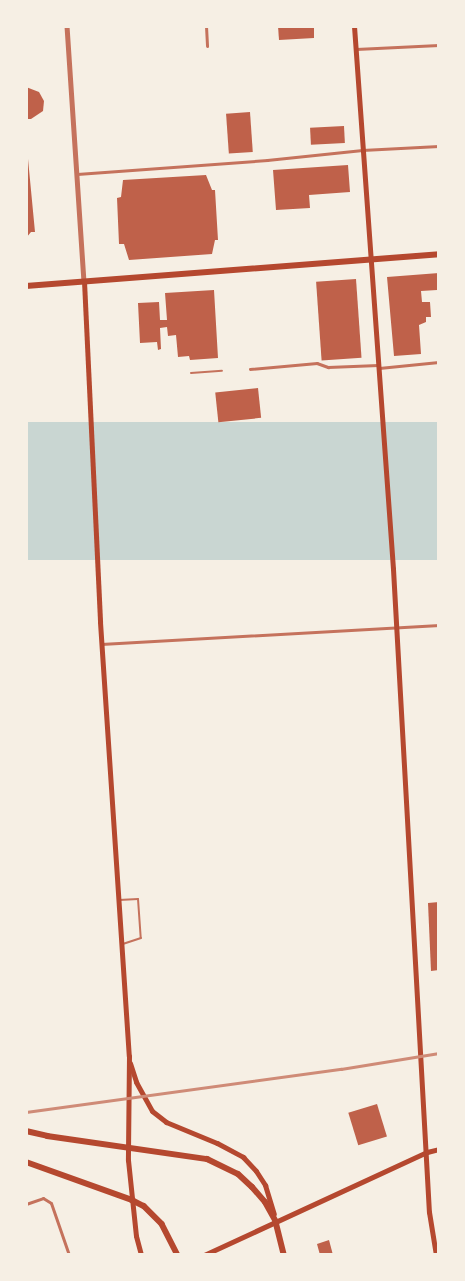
<!DOCTYPE html>
<html>
<head>
<meta charset="utf-8">
<style>
  body { margin:0 }
  #map { position:relative; width:465px; height:1281px; overflow:hidden; background:#f6efe4; font-family:Overpass,sans-serif }
  div>[style] { position:absolute }
  .water>* { inset:0; background:#c9d6d2; transform-origin:0 0 }
  .building>* { inset:0; background:#bf614a; transform-origin:0 0 }
  .service>* { height:2px; margin:-1px; padding:0 1px; transform-origin:1px; border-radius:1px; background:#c5725c }
  .pedestrian>* { height:2.5px; margin:-1.25px; padding:0 1.25px; transform-origin:1.25px; border-radius:1.25px; background:#c5725c }
  .minor>* { height:3px; margin:-1.5px; padding:0 1.5px; transform-origin:1.5px; border-radius:1.5px; background:#c5725c }
  .tertiary>* { height:4.5px; margin:-2.25px; padding:0 2.25px; transform-origin:2.25px; border-radius:2.25px; background:#c5725c }
  .secondary>* { height:5px; margin:-2.5px; padding:0 2.5px; transform-origin:2.5px; border-radius:2.5px; background:#b5482f }
  .primary>* { height:5.5px; margin:-2.75px; padding:0 2.75px; transform-origin:2.75px; border-radius:2.75px; background:#b5482f }
  .motorway>* { height:6px; margin:-3px; padding:0 3px; transform-origin:3px; border-radius:3px; background:#b5482f }
  .rail>* { height:2.5px; margin:-1.25px; padding:0 1.25px; transform-origin:1.25px; border-radius:1.25px; background:#cf8b77 }
  span { translate:-50% -50%; white-space:nowrap; text-align:center; line-height:1.15; -webkit-text-stroke:5px #f6efe4; paint-order:stroke }
  .frame { position:absolute; inset:0; border:28px solid #f6efe4; pointer-events:none }
</style>
</head>
<body>
<div id="map">
  <div class="water">
    <div style="left:439px;top:422px;width:138px;height:414px;rotate:90deg"></div>
  </div>
  <div class="building">
    <div style="clip-path:polygon(278px 26px,314px 26px,314px 38px,279px 40px)"></div>
    <div style="clip-path:polygon(26px 87px,39px 92px,44px 101px,43px 111px,31px 119px,26px 119px)"></div>
    <div style="left:250px;top:112px;width:40px;height:24px;rotate:86deg"></div>
    <div style="left:344px;top:126px;width:17px;height:34px;rotate:87deg"></div>
    <div style="clip-path:polygon(26px 138px,35px 232px,31px 232px,26px 238px)"></div>
    <div style="clip-path:polygon(348px 165px,350px 192px,309px 195px,310px 208px,276px 210px,273px 170px)"></div>
    <div style="clip-path:polygon(206px 175px,212px 190px,215px 190px,218px 240px,215px 240px,212px 254px,129px 260px,124px 244px,119px 244px,117px 198px,121px 197px,123px 180px)"></div>
    <div style="clip-path:polygon(439px 273px,439px 294px,437px 290px,421px 291px,422px 302px,430px 302px,431px 317px,426px 317px,426px 322px,419px 325px,421px 354px,394px 356px,387px 277px)"></div>
    <div style="left:356px;top:279px;width:79px;height:40px;rotate:86deg"></div>
    <div style="clip-path:polygon(214px 290px,218px 358px,190px 360px,189px 356px,178px 357px,176px 335px,168px 336px,167px 327px,160px 328px,161px 349px,158px 350px,157px 342px,140px 343px,138px 303px,159px 302px,160px 320px,167px 320px,165px 293px)"></div>
    <div style="left:258px;top:388px;width:30px;height:43px;rotate:84deg"></div>
    <div style="clip-path:polygon(439px 902px,439px 970px,431px 971px,428px 903px)"></div>
    <div style="left:377px;top:1104px;width:34px;height:30px;rotate:73deg"></div>
    <div style="clip-path:polygon(329px 1240px,333px 1255px,320px 1255px,317px 1244px)"></div>
  </div>
  <div class="service">
    <div style="left:191px;top:373px;width:31px;rotate:-4deg"></div>
    <div style="left:119px;top:900px;width:19px;rotate:-3deg"></div>
    <div style="left:138px;top:899px;width:39px;rotate:86deg"></div>
    <div style="left:141px;top:938px;width:20px;rotate:162deg"></div>
  </div>
  <div class="pedestrian">
    <div style="left:250px;top:369px;width:67px;rotate:-5.1deg"></div>
    <div style="left:317px;top:363px;width:12px;rotate:20deg"></div>
    <div style="left:328px;top:367px;width:50px;rotate:-2.3deg"></div>
  </div>
  <div class="minor">
    <div style="left:206px;top:26px;width:20px;rotate:87deg"></div>
    <div style="left:356px;top:49px;width:83px;rotate:-2.8deg"></div>
    <div style="left:77px;top:174px;width:191px;rotate:-4.2deg"></div>
    <div style="left:267px;top:160px;width:96px;rotate:-6deg"></div>
    <div style="left:362px;top:150px;width:77px;rotate:-3deg"></div>
    <div style="left:379px;top:368px;width:60px;rotate:-5.7deg"></div>
    <div style="left:101px;top:644px;width:339px;rotate:-3.2deg"></div>
    <div style="left:26px;top:1204px;width:18px;rotate:-19deg"></div>
    <div style="left:43px;top:1198px;width:9px;rotate:32deg"></div>
    <div style="left:51px;top:1203px;width:55px;rotate:70.9deg"></div>
  </div>
  <div class="tertiary">
    <div style="left:67px;top:26px;width:256px;rotate:86.2deg"></div>
  </div>
  <div class="secondary">
    <div style="left:354px;top:26px;width:544px;rotate:85.89deg"></div>
    <div style="left:393px;top:569px;width:644px;rotate:86.8deg"></div>
    <div style="left:429px;top:1212px;width:44px;rotate:80.8deg"></div>
    <div style="left:84px;top:281px;width:341px;rotate:87.3deg"></div>
    <div style="left:100px;top:622px;width:435px;rotate:86.2deg"></div>
    <div style="left:129px;top:1056px;width:104px;rotate:90.6deg"></div>
    <div style="left:128px;top:1160px;width:76px;rotate:84deg"></div>
    <div style="left:136px;top:1236px;width:20px;rotate:75deg"></div>
    <div style="left:130px;top:1063px;width:20px;rotate:72deg"></div>
    <div style="left:136px;top:1082px;width:33px;rotate:61deg"></div>
    <div style="left:152px;top:1111px;width:18px;rotate:38deg"></div>
    <div style="left:166px;top:1122px;width:55px;rotate:22.4deg"></div>
    <div style="left:217px;top:1143px;width:30px;rotate:28deg"></div>
    <div style="left:243px;top:1157px;width:19px;rotate:47deg"></div>
    <div style="left:256px;top:1171px;width:17px;rotate:57deg"></div>
    <div style="left:265px;top:1185px;width:30px;rotate:73deg"></div>
    <div style="left:204px;top:1255px;width:246px;rotate:-24.8deg"></div>
    <div style="left:427px;top:1152px;width:12px;rotate:-14deg"></div>
  </div>
  <div class="primary">
    <div style="left:26px;top:286px;width:414px;rotate:-4.4deg"></div>
    <div style="left:132px;top:1200px;width:13px;rotate:27deg"></div>
    <div style="left:144px;top:1206px;width:25px;rotate:45deg"></div>
    <div style="left:162px;top:1224px;width:35px;rotate:63deg"></div>
    <div style="left:276px;top:1222px;width:34px;rotate:76deg"></div>
  </div>
  <div class="motorway">
    <div style="left:26px;top:1131px;width:22px;rotate:13deg"></div>
    <div style="left:47px;top:1136px;width:162px;rotate:8.2deg"></div>
    <div style="left:207px;top:1159px;width:34px;rotate:26deg"></div>
    <div style="left:238px;top:1174px;width:19px;rotate:43deg"></div>
    <div style="left:252px;top:1187px;width:20px;rotate:49deg"></div>
    <div style="left:265px;top:1202px;width:23px;rotate:61deg"></div>
    <div style="left:26px;top:1162px;width:113px;rotate:19.7deg"></div>
  </div>
  <div class="rail">
    <div style="left:26px;top:1112px;width:318px;rotate:-7.8deg"></div>
    <div style="left:341px;top:1069px;width:99px;rotate:-9.3deg"></div>
  </div>
  <div class="frame"></div>
</div>
</body>
</html>
